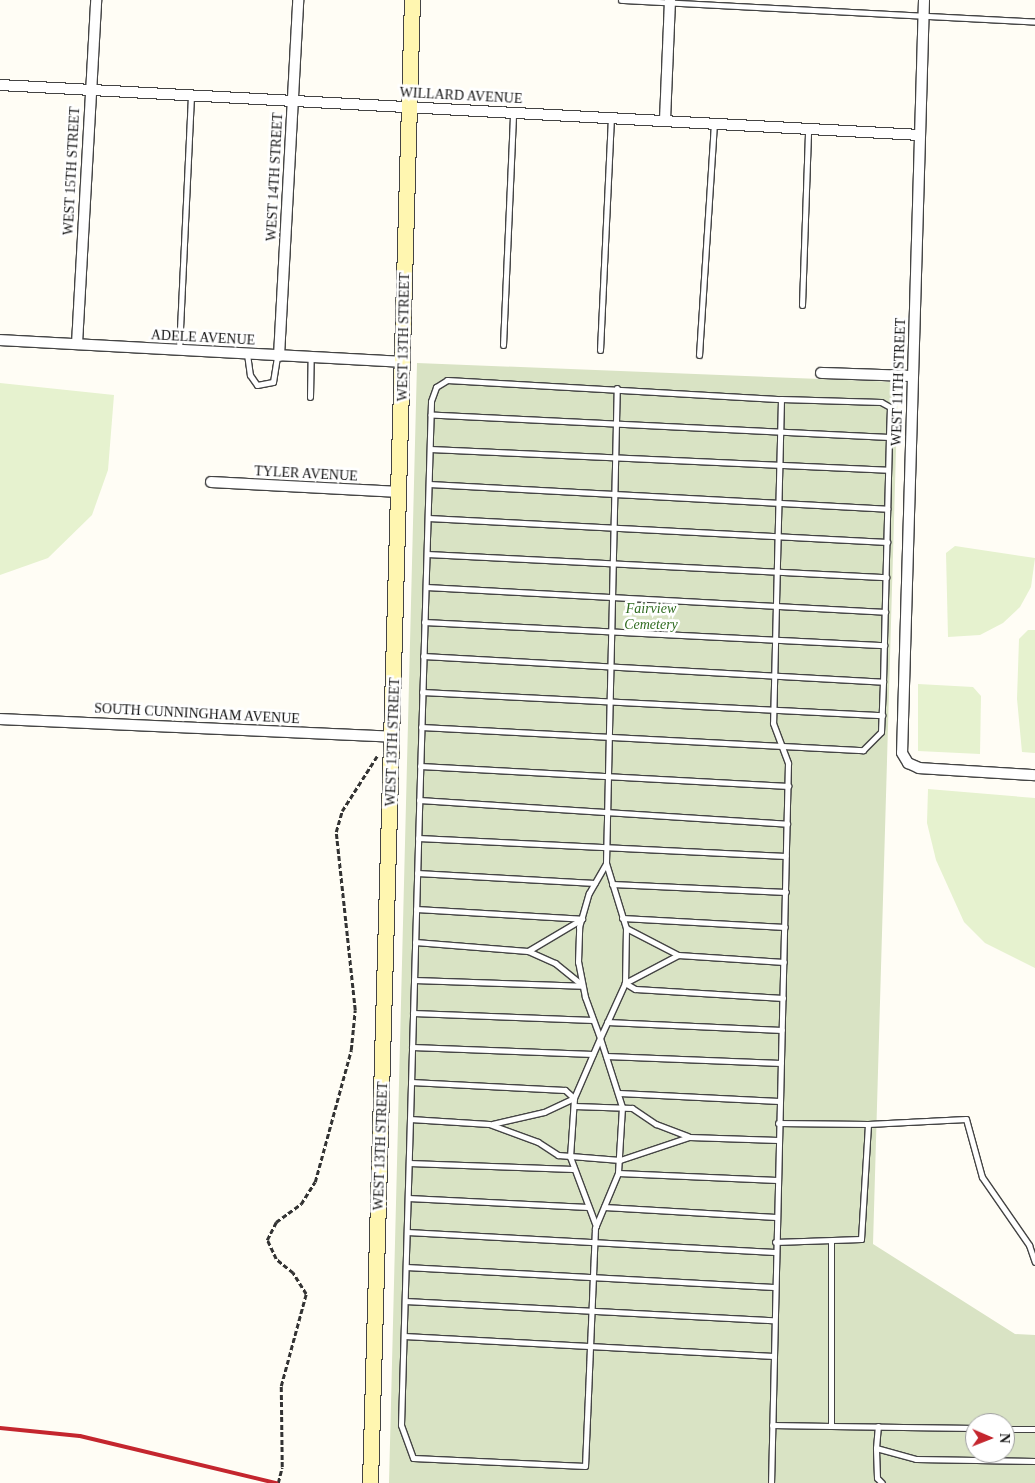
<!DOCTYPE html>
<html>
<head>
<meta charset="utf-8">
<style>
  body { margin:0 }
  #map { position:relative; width:1035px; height:1483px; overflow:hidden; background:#fffdf5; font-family:"Times New Roman",serif }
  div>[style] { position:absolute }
  .cemetery>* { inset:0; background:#d9e3c4 }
  .pitch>* { inset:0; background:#e6f2cf }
  .path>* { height:2.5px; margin-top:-1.25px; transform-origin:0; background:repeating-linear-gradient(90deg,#333 0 5px,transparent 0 7.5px) }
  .roads { filter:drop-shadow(1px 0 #444) drop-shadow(-1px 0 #444) drop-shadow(0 1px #444) drop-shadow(0 -1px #444) }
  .lane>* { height:5px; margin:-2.5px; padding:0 2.5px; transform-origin:2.5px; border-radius:2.5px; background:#fff }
  .street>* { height:10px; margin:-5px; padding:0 5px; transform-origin:5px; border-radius:5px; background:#fff }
  .secondary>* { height:15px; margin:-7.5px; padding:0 7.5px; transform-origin:7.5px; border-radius:7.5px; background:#fff6b0 }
  .rail>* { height:4px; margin:-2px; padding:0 2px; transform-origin:2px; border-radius:2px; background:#c4262e }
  span { translate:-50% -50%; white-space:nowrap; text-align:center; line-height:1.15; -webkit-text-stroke:5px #fff; paint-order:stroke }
  .street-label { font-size:14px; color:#111 }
  .park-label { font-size:14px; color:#2f6b1f; font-style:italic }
  .north { position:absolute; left:965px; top:1413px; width:50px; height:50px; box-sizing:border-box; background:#fff; border:1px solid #a0a0a0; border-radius:50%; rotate:91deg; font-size:14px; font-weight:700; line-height:20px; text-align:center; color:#111 }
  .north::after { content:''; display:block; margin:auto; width:18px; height:22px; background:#c4262e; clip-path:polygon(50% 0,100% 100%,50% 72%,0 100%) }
</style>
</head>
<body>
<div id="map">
  <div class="cemetery">
    <div style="clip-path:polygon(evenodd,417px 363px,898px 382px,873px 1244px,1015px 1334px,1035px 1335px,1035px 1483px,389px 1483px,417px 363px,975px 1423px,1005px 1423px,1005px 1453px,975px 1453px,975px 1423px)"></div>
  </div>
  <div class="pitch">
    <div style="clip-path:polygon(0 383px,114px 395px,108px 470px,92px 515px,48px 558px,0 575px)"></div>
    <div style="clip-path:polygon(955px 546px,1035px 558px,1031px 587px,1020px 607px,1003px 623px,980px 635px,948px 637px,946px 553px)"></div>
    <div style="clip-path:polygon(1028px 630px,1035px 630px,1035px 753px,1022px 752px,1017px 699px,1019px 639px)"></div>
    <div style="clip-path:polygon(918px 684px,973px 687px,981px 696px,980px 754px,918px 751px)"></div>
    <div style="clip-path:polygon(928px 789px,1035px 798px,1035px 968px,985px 943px,964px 922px,936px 860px,927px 823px)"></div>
  </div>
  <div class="path">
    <div style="left:278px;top:1483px;width:16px;rotate:-76deg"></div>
    <div style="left:282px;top:1467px;width:81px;rotate:-90.7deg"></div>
    <div style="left:281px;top:1386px;width:95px;rotate:-74.8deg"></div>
    <div style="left:306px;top:1294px;width:25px;rotate:-122deg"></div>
    <div style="left:293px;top:1273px;width:22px;rotate:-141deg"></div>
    <div style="left:276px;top:1259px;width:21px;rotate:-115deg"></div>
    <div style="left:267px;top:1240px;width:20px;rotate:-63deg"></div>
    <div style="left:276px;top:1222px;width:31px;rotate:-36deg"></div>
    <div style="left:301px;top:1204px;width:26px;rotate:-58deg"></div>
    <div style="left:315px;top:1182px;width:137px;rotate:-74.7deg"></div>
    <div style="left:351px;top:1050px;width:40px;rotate:-84.3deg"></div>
    <div style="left:355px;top:1010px;width:179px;rotate:-96.1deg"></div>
    <div style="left:336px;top:832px;width:22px;rotate:-74deg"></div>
    <div style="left:342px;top:811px;width:65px;rotate:-57.5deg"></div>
  </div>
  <div class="roads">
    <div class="lane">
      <div style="left:621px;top:0;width:415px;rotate:3deg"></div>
      <div style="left:802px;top:305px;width:176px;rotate:-88deg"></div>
      <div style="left:503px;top:345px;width:232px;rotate:-87.5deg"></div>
      <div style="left:179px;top:350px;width:254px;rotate:-87.3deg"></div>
      <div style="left:600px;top:350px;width:232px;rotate:-87.3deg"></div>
      <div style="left:247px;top:354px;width:21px;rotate:82deg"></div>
      <div style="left:250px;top:375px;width:12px;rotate:55deg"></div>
      <div style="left:257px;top:385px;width:16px;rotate:-11deg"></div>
      <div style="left:273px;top:382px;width:26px;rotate:-81deg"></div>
      <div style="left:699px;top:355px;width:232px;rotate:-86.3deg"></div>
      <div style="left:310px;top:397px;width:39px;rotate:-89deg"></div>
      <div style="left:781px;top:399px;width:100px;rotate:1.7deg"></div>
      <div style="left:881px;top:402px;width:10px;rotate:29deg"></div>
      <div style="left:890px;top:407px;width:30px;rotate:92deg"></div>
      <div style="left:430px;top:449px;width:458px;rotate:2.6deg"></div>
      <div style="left:429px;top:484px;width:459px;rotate:3.1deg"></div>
      <div style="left:428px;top:518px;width:460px;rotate:3deg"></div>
      <div style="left:427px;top:554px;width:460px;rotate:2.9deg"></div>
      <div style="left:426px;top:587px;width:460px;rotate:3.1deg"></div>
      <div style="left:424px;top:622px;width:461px;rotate:2.9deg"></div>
      <div style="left:423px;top:656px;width:461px;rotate:3.2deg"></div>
      <div style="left:422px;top:692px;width:461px;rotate:2.9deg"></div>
      <div style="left:421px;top:727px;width:443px;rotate:3deg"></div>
      <div style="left:863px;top:750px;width:25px;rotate:-45deg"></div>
      <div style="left:881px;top:732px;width:50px;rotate:-87.7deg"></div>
      <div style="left:883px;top:682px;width:245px;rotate:-88.6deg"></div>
      <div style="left:889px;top:437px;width:459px;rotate:-177.2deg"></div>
      <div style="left:420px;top:766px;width:369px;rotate:3.1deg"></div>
      <div style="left:419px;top:800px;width:369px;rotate:3.7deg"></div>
      <div style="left:418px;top:838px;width:368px;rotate:2.8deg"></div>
      <div style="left:606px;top:863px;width:475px;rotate:-88.7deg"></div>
      <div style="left:606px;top:863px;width:68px;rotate:72.9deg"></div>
      <div style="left:626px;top:928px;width:55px;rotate:91deg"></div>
      <div style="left:625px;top:983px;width:60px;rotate:114.4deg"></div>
      <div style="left:600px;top:1038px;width:44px;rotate:-110.1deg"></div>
      <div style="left:585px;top:997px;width:36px;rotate:-101deg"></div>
      <div style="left:578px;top:962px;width:35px;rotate:-88deg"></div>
      <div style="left:579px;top:927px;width:35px;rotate:-74deg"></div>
      <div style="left:589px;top:893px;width:34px;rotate:-60deg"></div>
      <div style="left:417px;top:873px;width:178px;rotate:3.2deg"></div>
      <div style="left:612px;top:884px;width:174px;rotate:2.6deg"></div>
      <div style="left:416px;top:909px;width:166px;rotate:3.4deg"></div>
      <div style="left:622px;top:918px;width:163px;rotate:3.2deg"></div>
      <div style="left:626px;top:928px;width:59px;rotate:27.4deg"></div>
      <div style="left:415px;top:942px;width:113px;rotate:4.6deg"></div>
      <div style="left:528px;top:951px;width:30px;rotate:24deg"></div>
      <div style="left:555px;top:963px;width:35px;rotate:39deg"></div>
      <div style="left:528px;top:951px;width:63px;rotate:-30.7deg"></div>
      <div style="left:414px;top:980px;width:168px;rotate:2deg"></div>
      <div style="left:783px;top:998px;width:148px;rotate:-176.5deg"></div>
      <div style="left:635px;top:989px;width:12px;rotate:-149deg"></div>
      <div style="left:625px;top:983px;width:60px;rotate:-27.8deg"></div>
      <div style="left:678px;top:955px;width:106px;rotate:3.8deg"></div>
      <div style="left:413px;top:1013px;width:180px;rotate:2.2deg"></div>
      <div style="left:607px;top:1022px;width:175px;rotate:2.6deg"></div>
      <div style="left:412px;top:1047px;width:181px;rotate:2.2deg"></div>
      <div style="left:606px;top:1056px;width:175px;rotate:2.3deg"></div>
      <div style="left:411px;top:1082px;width:154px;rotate:3deg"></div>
      <div style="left:565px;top:1090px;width:12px;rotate:42deg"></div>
      <div style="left:574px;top:1098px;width:33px;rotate:155deg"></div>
      <div style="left:544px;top:1112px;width:53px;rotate:167deg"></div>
      <div style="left:619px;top:1093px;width:160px;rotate:2.9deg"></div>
      <div style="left:574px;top:1106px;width:58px;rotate:2deg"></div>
      <div style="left:632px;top:1108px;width:29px;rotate:34deg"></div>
      <div style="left:656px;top:1124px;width:34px;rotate:21deg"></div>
      <div style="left:410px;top:1119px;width:79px;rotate:3.6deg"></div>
      <div style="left:489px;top:1124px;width:52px;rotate:20.2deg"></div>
      <div style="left:538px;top:1142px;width:24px;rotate:33deg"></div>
      <div style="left:558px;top:1155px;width:62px;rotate:4.6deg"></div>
      <div style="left:620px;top:1160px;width:73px;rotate:-18.4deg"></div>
      <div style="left:689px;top:1137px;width:89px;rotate:1.9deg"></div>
      <div style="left:868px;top:1124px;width:98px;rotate:-2.9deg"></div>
      <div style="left:966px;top:1119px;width:60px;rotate:74.6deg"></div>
      <div style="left:982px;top:1177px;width:83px;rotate:55.3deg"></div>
      <div style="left:1029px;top:1245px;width:18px;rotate:71deg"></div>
      <div style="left:409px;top:1163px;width:164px;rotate:2.1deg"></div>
      <div style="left:618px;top:1173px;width:159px;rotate:2.5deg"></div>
      <div style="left:408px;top:1198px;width:180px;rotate:2.9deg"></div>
      <div style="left:604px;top:1207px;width:172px;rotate:3.3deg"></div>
      <div style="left:596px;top:1226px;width:74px;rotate:-110.6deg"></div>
      <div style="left:570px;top:1157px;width:59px;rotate:-86.1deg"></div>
      <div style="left:574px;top:1098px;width:65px;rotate:-66.6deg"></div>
      <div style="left:600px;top:1038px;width:72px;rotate:72.3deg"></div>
      <div style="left:622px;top:1107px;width:66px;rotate:93.5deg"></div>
      <div style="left:618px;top:1173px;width:60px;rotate:112.7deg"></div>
      <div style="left:595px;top:1228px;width:238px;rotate:92.4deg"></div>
      <div style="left:585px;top:1466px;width:172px;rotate:-177.3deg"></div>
      <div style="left:413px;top:1458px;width:35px;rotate:-110deg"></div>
      <div style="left:401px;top:1425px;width:1024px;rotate:-88.32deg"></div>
      <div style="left:431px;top:401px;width:15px;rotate:-70deg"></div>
      <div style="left:436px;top:387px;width:13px;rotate:-32deg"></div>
      <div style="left:447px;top:380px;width:335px;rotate:3.3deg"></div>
      <div style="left:781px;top:399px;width:324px;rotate:91.4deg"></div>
      <div style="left:773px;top:723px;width:43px;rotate:69.4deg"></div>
      <div style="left:788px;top:763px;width:720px;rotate:91.35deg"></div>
      <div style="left:407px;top:1232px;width:368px;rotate:3.1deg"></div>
      <div style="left:775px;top:1242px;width:86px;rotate:-2deg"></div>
      <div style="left:861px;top:1239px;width:115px;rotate:-86.5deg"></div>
      <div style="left:868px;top:1124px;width:90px;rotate:-179.4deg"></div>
      <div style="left:831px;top:1243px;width:183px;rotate:90deg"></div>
      <div style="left:831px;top:1426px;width:144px;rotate:0.8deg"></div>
      <div style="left:406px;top:1267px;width:368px;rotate:3.1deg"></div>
      <div style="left:405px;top:1301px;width:368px;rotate:3deg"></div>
      <div style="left:404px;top:1336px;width:370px;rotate:3.1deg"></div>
      <div style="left:772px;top:1425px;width:59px;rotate:1deg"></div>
      <div style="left:1005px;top:1429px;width:30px"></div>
      <div style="left:876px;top:1448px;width:22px;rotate:-85deg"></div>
      <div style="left:882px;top:1483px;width:7px;rotate:-135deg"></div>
      <div style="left:877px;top:1478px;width:30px;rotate:-92deg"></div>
      <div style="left:876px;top:1448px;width:41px;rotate:15.4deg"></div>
      <div style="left:916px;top:1459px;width:119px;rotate:1deg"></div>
    </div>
    <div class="street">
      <div style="left:924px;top:0;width:753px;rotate:91.67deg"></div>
      <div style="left:902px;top:753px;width:12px;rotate:59deg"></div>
      <div style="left:908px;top:763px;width:12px;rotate:24deg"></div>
      <div style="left:919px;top:768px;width:116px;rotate:3.5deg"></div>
      <div style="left:0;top:85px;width:921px;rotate:3.11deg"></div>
      <div style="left:665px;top:120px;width:120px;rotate:-87.6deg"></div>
      <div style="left:0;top:340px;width:405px;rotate:3.1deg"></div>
      <div style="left:77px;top:344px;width:345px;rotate:-86.8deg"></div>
      <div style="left:279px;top:356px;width:357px;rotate:-86.9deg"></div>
      <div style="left:821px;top:373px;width:92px;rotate:1.9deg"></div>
      <div style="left:211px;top:482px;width:189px;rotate:3deg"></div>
      <div style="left:0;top:719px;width:394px;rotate:2.6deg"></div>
    </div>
    <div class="secondary">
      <div style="left:370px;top:1483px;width:1484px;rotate:-88.38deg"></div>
    </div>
  </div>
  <div class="rail">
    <div style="left:0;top:1428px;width:80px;rotate:5.7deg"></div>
    <div style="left:80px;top:1436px;width:202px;rotate:13.5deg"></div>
  </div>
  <div class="street-label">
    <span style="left:461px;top:96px;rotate:3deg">WILLARD AVENUE</span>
    <span style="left:72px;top:171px;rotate:-87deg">WEST 15TH STREET</span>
    <span style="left:275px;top:177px;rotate:-87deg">WEST 14TH STREET</span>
    <span style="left:404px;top:337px;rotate:-89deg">WEST 13TH STREET</span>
    <span style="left:203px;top:338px;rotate:3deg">ADELE AVENUE</span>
    <span style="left:899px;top:382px;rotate:-88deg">WEST 11TH STREET</span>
    <span style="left:306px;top:474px;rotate:3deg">TYLER AVENUE</span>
    <span style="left:197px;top:714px;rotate:3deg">SOUTH CUNNINGHAM AVENUE</span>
    <span style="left:393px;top:742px;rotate:-88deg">WEST 13TH STREET</span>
    <span style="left:381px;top:1146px;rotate:-88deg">WEST 13TH STREET</span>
  </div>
  <div class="park-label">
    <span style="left:651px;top:617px">Fairview<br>Cemetery</span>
  </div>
  <div class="north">N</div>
</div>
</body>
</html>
